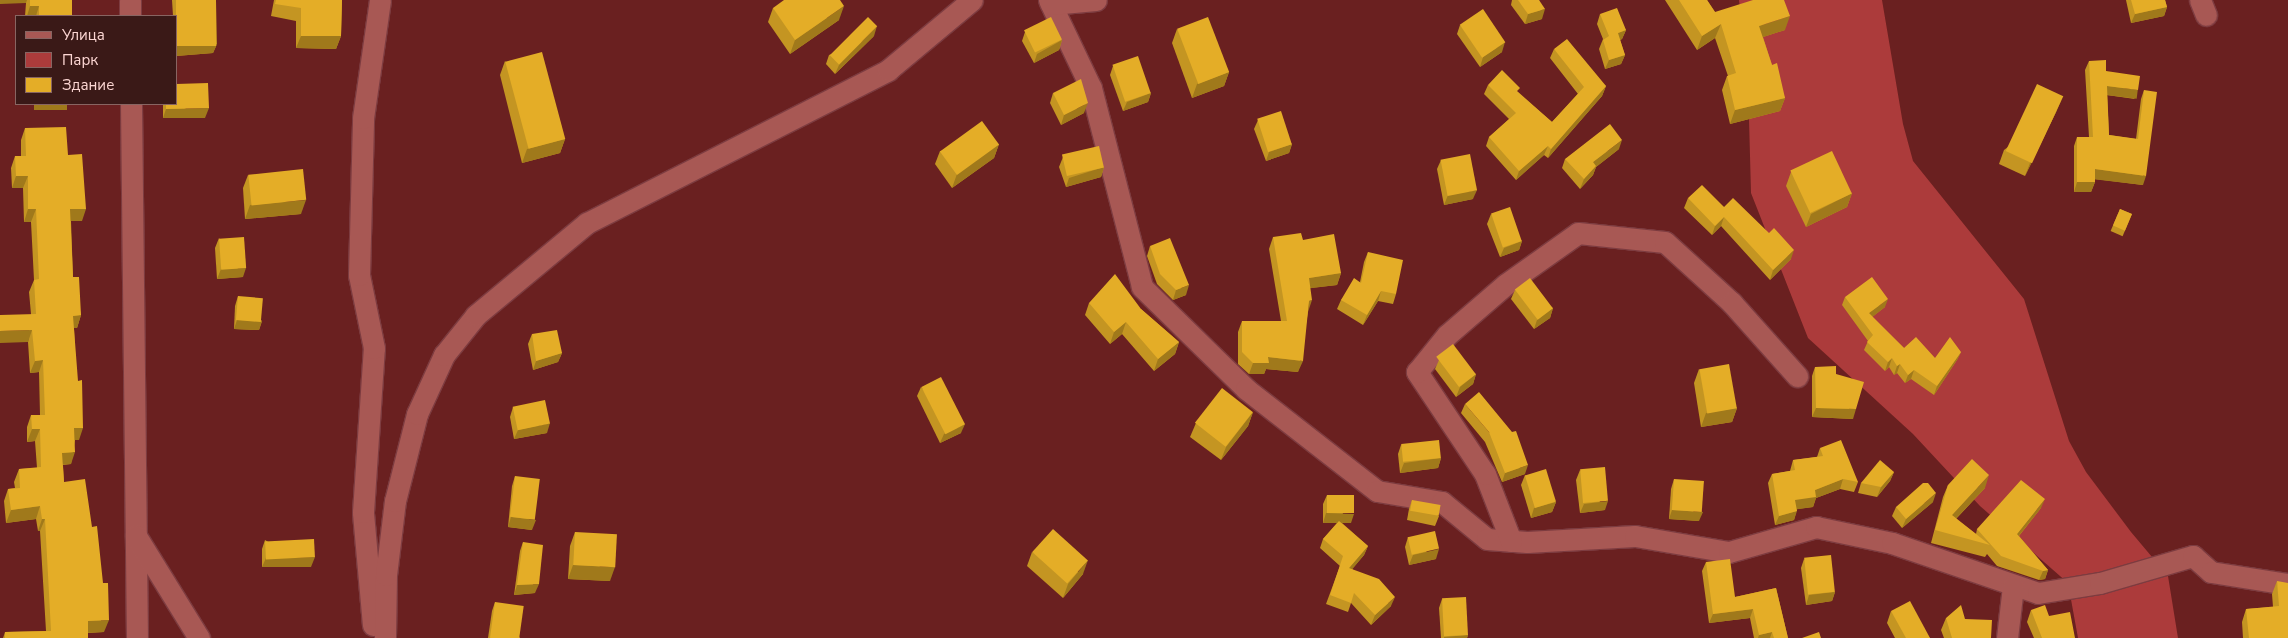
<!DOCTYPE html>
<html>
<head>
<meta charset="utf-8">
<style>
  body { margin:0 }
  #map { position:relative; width:2288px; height:638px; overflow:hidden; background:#6a2020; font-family:"Nunito Sans",sans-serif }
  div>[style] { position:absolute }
  .green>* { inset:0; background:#ac3b3b }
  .roads { filter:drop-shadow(1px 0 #7d3c40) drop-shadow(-1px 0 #7d3c40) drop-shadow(0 1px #7d3c40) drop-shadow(0 -1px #7d3c40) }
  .minor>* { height:21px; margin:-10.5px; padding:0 10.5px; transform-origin:10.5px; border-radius:10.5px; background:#a85854 }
  .wall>* { inset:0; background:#c49522; transform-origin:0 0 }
  .shaded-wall>* { inset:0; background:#a0791b; transform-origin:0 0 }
  .building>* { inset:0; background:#e4ad27; transform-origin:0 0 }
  span { translate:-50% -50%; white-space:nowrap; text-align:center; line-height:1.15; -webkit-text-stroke:5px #3a1917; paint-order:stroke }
  .legend { position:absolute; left:15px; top:15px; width:162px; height:90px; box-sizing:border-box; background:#3a1917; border:1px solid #886562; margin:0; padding:6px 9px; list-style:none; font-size:15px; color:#fcd6d3 }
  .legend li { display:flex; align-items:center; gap:10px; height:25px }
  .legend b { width:25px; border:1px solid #886562 }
</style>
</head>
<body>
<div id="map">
  <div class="green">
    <div style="clip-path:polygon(1739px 0,1882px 0,1903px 124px,1913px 161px,2024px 299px,2069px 441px,2086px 472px,2131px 532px,2168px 576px,2178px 638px,2078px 638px,2068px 583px,1980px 506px,1913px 434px,1808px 338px,1751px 193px,1748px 82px)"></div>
  </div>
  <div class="roads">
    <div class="minor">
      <div style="left:130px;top:0;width:16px;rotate:90deg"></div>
      <div style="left:1049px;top:0;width:98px;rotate:64.5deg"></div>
      <div style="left:1091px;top:88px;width:205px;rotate:75.6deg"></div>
      <div style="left:1142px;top:287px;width:146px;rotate:44.4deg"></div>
      <div style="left:1246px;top:389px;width:166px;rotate:37.9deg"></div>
      <div style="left:1377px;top:491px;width:66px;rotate:9.6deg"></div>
      <div style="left:1442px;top:502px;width:58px;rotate:39.4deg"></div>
      <div style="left:1487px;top:539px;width:40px;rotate:4.3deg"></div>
      <div style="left:1527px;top:542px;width:108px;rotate:-3.2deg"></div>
      <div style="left:1635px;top:536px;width:95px;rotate:9.7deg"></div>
      <div style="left:1729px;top:552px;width:91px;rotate:-16deg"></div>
      <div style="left:1816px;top:527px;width:78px;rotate:11.9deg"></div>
      <div style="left:1892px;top:543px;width:154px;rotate:18.9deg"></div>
      <div style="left:2038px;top:593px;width:63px;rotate:-9.2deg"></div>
      <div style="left:2100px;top:583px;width:97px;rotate:-16.2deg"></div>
      <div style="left:2193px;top:556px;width:24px;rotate:42deg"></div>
      <div style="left:2211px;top:572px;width:78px;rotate:8.9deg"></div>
      <div style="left:2200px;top:0;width:16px;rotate:68deg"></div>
      <div style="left:1051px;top:4px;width:45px;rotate:-5.1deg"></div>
      <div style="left:131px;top:104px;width:534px;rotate:89.36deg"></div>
      <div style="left:136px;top:536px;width:120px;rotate:58.3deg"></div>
      <div style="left:1511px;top:541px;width:72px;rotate:-111.2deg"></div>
      <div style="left:1485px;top:474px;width:123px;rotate:-123.7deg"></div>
      <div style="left:1417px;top:372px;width:48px;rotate:-51deg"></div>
      <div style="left:1447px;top:335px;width:78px;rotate:-40.8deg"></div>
      <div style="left:1506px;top:284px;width:88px;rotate:-35.3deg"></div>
      <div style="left:1578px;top:233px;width:87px;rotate:5.9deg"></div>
      <div style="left:1665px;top:242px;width:91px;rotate:42.3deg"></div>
      <div style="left:1732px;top:303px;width:98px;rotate:48.3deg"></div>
      <div style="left:373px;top:625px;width:113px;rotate:-95.1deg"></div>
      <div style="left:363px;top:512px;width:164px;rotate:-86.2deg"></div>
      <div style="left:374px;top:348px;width:75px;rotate:-101.6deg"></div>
      <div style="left:359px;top:275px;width:157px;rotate:-88.5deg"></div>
      <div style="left:363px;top:118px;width:119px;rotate:-81.8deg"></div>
      <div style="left:385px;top:638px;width:63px;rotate:-89.1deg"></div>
      <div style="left:386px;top:575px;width:75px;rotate:-83.1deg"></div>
      <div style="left:395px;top:501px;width:90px;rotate:-75.8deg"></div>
      <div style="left:417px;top:414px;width:65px;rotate:-65.4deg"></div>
      <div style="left:444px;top:355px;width:51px;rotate:-51.3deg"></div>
      <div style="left:476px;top:315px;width:144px;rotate:-39.7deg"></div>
      <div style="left:587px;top:223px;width:338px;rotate:-26.9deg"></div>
      <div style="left:888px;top:70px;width:109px;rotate:-39.8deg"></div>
      <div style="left:2007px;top:638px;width:52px;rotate:-83.4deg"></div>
    </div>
  </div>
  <div class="wall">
    <div style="clip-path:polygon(0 0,72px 0,72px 16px,25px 16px,26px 3px)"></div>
    <div style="clip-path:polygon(172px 0,216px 0,217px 44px,213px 53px,176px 56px,176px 16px,173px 16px)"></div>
    <div style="clip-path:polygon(274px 0,342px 0,341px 36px,336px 49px,296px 48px,296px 21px,271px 16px)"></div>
    <div style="clip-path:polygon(1512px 0,1539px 0,1542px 19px,1525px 24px,1511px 5px)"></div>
    <div style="clip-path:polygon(1665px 0,1707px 0,1715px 12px,1785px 30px,1763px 37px,1772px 65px,1785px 98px,1780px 111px,1730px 124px,1722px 90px,1727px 76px,1728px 76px,1715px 38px,1697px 50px)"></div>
    <div style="clip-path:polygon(2126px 0,2165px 0,2167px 7px,2164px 16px,2131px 23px)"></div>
    <div style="clip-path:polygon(773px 8px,839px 20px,790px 54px,768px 22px)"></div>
    <div style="clip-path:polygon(1600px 14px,1626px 30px,1622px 39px,1620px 40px,1625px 55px,1621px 64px,1605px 69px,1599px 49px,1603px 39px,1597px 24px)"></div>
    <div style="clip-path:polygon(1460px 25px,1502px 52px,1480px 67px,1457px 34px)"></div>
    <div style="clip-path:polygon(1177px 29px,1229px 72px,1224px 86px,1192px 98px,1172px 43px)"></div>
    <div style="clip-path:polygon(1025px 32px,1062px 40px,1059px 50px,1034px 63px,1022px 41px)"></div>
    <div style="clip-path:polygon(874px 36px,835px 74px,826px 64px,829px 55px)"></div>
    <div style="clip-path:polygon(1554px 49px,1606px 86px,1602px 96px,1548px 158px,1544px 155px,1516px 180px,1486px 146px,1489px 137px,1509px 119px,1484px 94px,1488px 85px,1518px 93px,1552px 122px,1578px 94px,1550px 58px)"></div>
    <div style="clip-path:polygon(505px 61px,565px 139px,560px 153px,522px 163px,500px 75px)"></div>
    <div style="clip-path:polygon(2089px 61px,2106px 71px,2135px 99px,2107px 95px,2109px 135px,2136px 139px,2141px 99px,2144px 90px,2143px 185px,2095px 179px,2095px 182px,2091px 192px,2074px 192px,2074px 146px,2077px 137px,2089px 137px,2085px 70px)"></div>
    <div style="clip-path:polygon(1113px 66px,1151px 93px,1148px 102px,1123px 111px,1110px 75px)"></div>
    <div style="clip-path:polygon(1053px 93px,1084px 113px,1061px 125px,1050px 103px)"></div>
    <div style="clip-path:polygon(163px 104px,176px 104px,205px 118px,163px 118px)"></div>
    <div style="clip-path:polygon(2057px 110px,2025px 176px,1999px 164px,2004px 150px)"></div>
    <div style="clip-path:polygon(1258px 120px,1292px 144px,1289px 153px,1266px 161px,1254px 129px)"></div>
    <div style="clip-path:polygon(25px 128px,68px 155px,82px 221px,71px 221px,73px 277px,81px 315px,77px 328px,74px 328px,79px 440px,75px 440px,71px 464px,63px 465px,64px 482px,104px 632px,88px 633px,88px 638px,3px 638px,5px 632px,46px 631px,40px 531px,38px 531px,36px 519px,6px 523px,4px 501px,8px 489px,15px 488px,14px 482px,19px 469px,37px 468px,35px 441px,27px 442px,27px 427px,31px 415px,40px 415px,39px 372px,30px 373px,28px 342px,31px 314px,29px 292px,34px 280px,31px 222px,24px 222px,23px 188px,12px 188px,11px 168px,15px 156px,21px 156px,21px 140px)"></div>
    <div style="clip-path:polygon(999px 144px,994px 158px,952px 188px,935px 164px,940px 151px)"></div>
    <div style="clip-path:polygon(1619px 149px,1596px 167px,1593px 175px,1580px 189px,1562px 168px,1565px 159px)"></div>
    <div style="clip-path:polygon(1063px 157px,1104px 167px,1101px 177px,1066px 187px,1059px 167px)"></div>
    <div style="clip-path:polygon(1441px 160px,1473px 199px,1444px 205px,1437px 169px)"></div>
    <div style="clip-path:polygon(1791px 172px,1852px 193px,1847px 207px,1806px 227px,1786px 186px)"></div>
    <div style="clip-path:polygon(248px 175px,301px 214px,245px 219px,243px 188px)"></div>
    <div style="clip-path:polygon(1688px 198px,1724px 207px,1791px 259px,1770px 280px,1721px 226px,1712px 235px,1684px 208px)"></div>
    <div style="left:2120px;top:209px;width:13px;height:24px;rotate:23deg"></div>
    <div style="clip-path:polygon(1491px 214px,1522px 241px,1519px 250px,1500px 257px,1487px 224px)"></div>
    <div style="clip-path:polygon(1273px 237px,1303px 240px,1341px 273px,1337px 285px,1310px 288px,1308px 312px,1298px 372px,1266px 369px,1264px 374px,1249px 374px,1238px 364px,1238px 332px,1242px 321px,1281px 321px,1269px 249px)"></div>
    <div style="clip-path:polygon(219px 238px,243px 277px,217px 279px,215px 248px)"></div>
    <div style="clip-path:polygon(1150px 246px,1186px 295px,1173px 300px,1157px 284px,1147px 256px)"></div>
    <div style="clip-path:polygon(1368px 252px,1396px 294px,1393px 304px,1378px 301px,1363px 325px,1337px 309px,1341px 300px,1360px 282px,1364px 262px)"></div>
    <div style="clip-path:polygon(1515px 290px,1553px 308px,1550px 318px,1534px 329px,1511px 299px)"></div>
    <div style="clip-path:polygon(238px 296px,262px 321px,259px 330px,234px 329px,235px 306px)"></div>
    <div style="clip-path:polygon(1845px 297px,1885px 307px,1872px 317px,1904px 348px,1935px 358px,1961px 352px,1957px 360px,1934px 395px,1911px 379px,1905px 383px,1897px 373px,1894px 375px,1889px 367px,1885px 371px,1864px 350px,1868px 341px,1842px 305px)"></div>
    <div style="clip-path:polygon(1089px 303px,1141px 309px,1179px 342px,1175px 354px,1154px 371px,1122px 334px,1110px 344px,1085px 315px)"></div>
    <div style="clip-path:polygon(532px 334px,562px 353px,558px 362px,533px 370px,528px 344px)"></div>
    <div style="clip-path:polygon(1439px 360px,1476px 374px,1473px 384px,1456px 397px,1435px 369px)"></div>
    <div style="clip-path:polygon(1815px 367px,1836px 374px,1853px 419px,1812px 417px,1812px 376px)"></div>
    <div style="clip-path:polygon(1699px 369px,1737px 408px,1732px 422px,1701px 427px,1694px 383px)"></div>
    <div style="clip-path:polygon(921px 387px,961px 433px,940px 443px,917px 396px)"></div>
    <div style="clip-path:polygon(1465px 404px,1525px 474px,1502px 482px,1485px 442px,1461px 413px)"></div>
    <div style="clip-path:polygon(513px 407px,547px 433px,514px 439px,510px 417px)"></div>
    <div style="clip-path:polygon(1253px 412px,1248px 426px,1221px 460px,1190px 437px,1196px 423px)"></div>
    <div style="clip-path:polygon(1401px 445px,1441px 458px,1438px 468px,1400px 473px,1398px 454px)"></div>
    <div style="clip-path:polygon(1820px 448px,1858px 482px,1854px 492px,1840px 489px,1816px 498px,1813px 507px,1797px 509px,1794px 520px,1775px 525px,1768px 483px,1772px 474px,1790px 471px,1793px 460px,1817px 457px)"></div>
    <div style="clip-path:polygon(1580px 470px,1605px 510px,1580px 513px,1576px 480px)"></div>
    <div style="clip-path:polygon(1894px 472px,1890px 481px,1877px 497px,1858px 493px,1861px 483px)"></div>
    <div style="clip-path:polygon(1525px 475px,1556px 502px,1552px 512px,1531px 518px,1521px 485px)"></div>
    <div style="clip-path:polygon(515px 476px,532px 530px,508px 527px,512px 486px)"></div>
    <div style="clip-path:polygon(1674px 479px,1699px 521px,1669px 519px,1671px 489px)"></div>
    <div style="clip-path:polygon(1948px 485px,1985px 488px,1956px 519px,1976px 534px,1977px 529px,2041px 508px,2019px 536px,2048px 570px,2045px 579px,2039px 580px,1997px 566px,1987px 554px,1985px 557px,1931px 543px,1943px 497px)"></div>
    <div style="clip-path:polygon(1327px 495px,1351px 523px,1342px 523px,1368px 546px,1364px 555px,1352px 569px,1391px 606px,1371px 625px,1351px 603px,1348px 612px,1326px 604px,1340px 566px,1320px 548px,1323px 539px,1337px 523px,1323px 523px,1323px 504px)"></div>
    <div style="clip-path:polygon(1412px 500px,1439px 516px,1435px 526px,1407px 520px,1409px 509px)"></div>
    <div style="clip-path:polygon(1933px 502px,1902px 528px,1892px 516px,1896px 507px)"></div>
    <div style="clip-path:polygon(575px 532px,610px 581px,568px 579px,570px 546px)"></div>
    <div style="clip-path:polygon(1408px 537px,1436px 559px,1409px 565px,1405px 547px)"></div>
    <div style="clip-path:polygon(265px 540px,311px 567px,262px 567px,262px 549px)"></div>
    <div style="clip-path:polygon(523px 542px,535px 593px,514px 595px,520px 551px)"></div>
    <div style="clip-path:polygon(1032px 552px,1083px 574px,1063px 598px,1027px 566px)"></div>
    <div style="clip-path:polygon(1804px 559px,1835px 592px,1832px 601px,1806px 605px,1801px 568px)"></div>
    <div style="clip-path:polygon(1706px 562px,1735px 597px,1776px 588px,1788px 638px,1754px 638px,1750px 618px,1709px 623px,1702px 571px)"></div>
    <div style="clip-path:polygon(2277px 581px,2288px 638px,2243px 638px,2242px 622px,2246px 609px,2273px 607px,2272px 594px)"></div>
    <div style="clip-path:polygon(1442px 599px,1468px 635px,1467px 638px,1441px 638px,1439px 608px)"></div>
    <div style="clip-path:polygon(495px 602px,520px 638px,488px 638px,492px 611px)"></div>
    <div style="clip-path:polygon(2031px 610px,2049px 616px,2075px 638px,2034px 638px,2027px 622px)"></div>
    <div style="clip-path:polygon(1891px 611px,1930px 638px,1895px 638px,1887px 623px)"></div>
    <div style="clip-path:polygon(1946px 618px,1965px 619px,1991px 638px,1944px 638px,1941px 630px)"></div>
  </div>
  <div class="shaded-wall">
    <div style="clip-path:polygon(0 0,27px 0,26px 3px,0 4px)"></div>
    <div style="clip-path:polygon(30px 6px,39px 6px,36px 16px,27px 16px)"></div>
    <div style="clip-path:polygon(844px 6px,839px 20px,790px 54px,795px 40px)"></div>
    <div style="clip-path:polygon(2167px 7px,2164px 16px,2131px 23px,2135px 14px)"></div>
    <div style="clip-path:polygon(1545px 9px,1542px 19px,1525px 24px,1528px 14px)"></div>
    <div style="clip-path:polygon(1790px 16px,1785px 30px,1754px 40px,1759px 26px)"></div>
    <div style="clip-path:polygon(1721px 24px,1715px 38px,1697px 50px,1702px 36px)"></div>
    <div style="clip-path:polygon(877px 26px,874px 36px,835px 74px,839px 65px)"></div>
    <div style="clip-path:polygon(1626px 30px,1622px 39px,1615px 42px,1618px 33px)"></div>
    <div style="clip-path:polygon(301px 36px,341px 36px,336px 49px,296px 48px)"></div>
    <div style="clip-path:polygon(1062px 40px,1059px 50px,1034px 63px,1037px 54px)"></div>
    <div style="clip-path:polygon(1505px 42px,1502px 52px,1480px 67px,1483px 57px)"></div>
    <div style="clip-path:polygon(217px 44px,213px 53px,176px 56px,176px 48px,177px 46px)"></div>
    <div style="clip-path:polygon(1625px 55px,1621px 64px,1605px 69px,1609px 60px)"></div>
    <div style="clip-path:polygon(1229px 72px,1224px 86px,1192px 98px,1197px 84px)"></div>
    <div style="clip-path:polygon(1606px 86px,1602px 96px,1548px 158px,1551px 149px)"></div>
    <div style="left:2107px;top:86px;width:31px;height:9px;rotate:7deg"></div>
    <div style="clip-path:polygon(1151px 93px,1148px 102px,1123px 111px,1127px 102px)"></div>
    <div style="clip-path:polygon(2063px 96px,2057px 110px,2025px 176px,2030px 163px)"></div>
    <div style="clip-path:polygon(1785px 98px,1780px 111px,1730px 124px,1735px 110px)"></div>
    <div style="clip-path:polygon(1088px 103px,1084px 113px,1061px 125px,1064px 115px)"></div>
    <div style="left:34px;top:104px;width:33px;height:6px"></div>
    <div style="clip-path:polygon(209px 108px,205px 118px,163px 118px,166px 109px)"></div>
    <div style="clip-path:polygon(565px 139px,560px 153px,522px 163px,527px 149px)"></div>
    <div style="clip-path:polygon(1622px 140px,1619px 149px,1596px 167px,1593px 175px,1580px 189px,1584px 179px,1593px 162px)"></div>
    <div style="clip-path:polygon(999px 144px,994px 158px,952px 188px,957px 174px)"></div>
    <div style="clip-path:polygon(1292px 144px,1289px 153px,1266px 161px,1269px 152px)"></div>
    <div style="clip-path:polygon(1548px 146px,1544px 155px,1516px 180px,1519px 171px)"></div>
    <div style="clip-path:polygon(1104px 167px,1101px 177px,1066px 187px,1069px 178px)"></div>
    <div style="clip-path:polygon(2095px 169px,2146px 176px,2143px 185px,2092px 179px)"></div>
    <div style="clip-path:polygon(16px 176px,28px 176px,23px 188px,12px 188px)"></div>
    <div style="clip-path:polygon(2077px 182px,2095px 182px,2091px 192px,2074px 192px)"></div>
    <div style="clip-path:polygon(1477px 190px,1473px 199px,1444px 205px,1448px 195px)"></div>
    <div style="clip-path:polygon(1852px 193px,1847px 207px,1806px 227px,1811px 214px)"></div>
    <div style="clip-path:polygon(306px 200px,301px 214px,245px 219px,250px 205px)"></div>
    <div style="clip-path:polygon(28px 209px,36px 209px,31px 222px,24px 222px)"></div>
    <div style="clip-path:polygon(70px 209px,86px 209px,82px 221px,66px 221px)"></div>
    <div style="clip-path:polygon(1724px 217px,1721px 226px,1712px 235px,1715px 226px)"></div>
    <div style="clip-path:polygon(1522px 241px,1519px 250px,1500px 257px,1504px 248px)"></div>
    <div style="clip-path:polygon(1794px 250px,1791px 259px,1770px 280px,1773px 270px)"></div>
    <div style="clip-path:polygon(246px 268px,243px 277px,217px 279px,221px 269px)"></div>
    <div style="clip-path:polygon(1341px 273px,1337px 285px,1304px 289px,1309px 278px)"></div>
    <div style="clip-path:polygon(1189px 285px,1186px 295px,1173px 300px,1176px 290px)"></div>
    <div style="clip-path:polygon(1381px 291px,1378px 301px,1363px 325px,1367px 315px)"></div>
    <div style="clip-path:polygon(1888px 299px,1885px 307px,1866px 322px,1869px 313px)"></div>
    <div style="clip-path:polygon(1312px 300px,1308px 312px,1309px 301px)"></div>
    <div style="clip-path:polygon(1553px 308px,1550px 318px,1534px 329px,1537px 320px)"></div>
    <div style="clip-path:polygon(81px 315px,77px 328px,68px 328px,73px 316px)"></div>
    <div style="clip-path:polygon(237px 320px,262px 321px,259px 330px,234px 329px)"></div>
    <div style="clip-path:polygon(1126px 322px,1122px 334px,1110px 344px,1114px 332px)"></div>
    <div style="clip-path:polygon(32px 330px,28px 342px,0 343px,0 331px)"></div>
    <div style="clip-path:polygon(1179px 342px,1175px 354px,1154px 371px,1158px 359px)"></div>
    <div style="clip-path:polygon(1961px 352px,1957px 360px,1934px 395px,1937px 386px)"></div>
    <div style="clip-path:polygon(562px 353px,558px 362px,533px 370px,536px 361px)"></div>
    <div style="clip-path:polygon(1268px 357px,1303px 361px,1298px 372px,1266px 369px,1264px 374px,1249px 374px,1253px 363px)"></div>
    <div style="clip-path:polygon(1892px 358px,1889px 367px,1885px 371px,1888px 362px)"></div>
    <div style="clip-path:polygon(43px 360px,39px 372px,30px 373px,35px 361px)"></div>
    <div style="clip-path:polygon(1900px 364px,1897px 373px,1894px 375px,1897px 366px)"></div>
    <div style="clip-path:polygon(1914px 370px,1911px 379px,1905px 383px,1908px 375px)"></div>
    <div style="clip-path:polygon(1476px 374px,1473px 384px,1456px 397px,1460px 387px)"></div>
    <div style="clip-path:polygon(1737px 408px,1732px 422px,1701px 427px,1706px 413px)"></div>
    <div style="clip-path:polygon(1816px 408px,1856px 409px,1853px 419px,1812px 417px)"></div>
    <div style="clip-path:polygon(1253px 412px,1248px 426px,1221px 460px,1226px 447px)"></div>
    <div style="clip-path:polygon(550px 423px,547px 433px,514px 439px,518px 430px)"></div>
    <div style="clip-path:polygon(965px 424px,961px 433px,940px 443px,944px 434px)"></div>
    <div style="clip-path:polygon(74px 428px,83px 428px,79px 440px,70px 440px)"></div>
    <div style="clip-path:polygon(32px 429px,40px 429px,35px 441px,27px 442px)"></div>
    <div style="clip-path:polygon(75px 452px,71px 464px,58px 465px,62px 453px)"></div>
    <div style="clip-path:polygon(1441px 458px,1438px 468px,1400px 473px,1404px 463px)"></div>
    <div style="clip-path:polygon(1528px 465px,1525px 474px,1502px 482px,1505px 473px)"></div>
    <div style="clip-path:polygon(1894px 472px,1890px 481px,1877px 497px,1881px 487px)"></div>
    <div style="clip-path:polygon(1989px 475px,1985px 488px,1947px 528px,1952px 515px)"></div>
    <div style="clip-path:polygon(1843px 479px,1840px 489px,1816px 498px,1813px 507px,1792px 510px,1795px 500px,1815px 490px)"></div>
    <div style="clip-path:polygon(1936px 493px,1933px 502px,1902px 528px,1906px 519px)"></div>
    <div style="clip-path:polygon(2045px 499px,2041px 508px,2013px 543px,2017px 534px)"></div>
    <div style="clip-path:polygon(1608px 501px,1605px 510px,1580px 513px,1584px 504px)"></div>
    <div style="clip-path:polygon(1556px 502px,1552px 512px,1531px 518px,1534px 508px)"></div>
    <div style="clip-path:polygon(40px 506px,36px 519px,6px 523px,11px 510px)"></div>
    <div style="clip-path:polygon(1672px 510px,1703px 512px,1699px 521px,1669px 519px)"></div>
    <div style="clip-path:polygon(1797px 511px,1794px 520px,1775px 525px,1779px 516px)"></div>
    <div style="clip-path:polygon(1326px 513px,1354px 514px,1351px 523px,1323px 523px)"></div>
    <div style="clip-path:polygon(511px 517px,536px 520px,532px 530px,508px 527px)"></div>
    <div style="clip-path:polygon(42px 519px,45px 519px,40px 531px,38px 531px)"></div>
    <div style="clip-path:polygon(1368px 546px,1364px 555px,1345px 578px,1349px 568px)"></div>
    <div style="clip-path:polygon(1439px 549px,1436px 559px,1409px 565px,1413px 555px)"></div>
    <div style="clip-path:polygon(315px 557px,311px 567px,262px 567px,266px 558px)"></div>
    <div style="clip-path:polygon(1088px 560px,1083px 574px,1063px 598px,1068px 584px)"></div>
    <div style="clip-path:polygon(573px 565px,615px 567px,610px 581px,568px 579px)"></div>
    <div style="clip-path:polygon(2048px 570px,2045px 579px,2039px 580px,2043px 571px)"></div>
    <div style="clip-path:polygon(539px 584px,535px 593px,514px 595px,517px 585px)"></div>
    <div style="clip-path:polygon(1835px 592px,1832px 601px,1806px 605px,1809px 595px)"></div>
    <div style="clip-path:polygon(1395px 597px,1391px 606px,1371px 625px,1375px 615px)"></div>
    <div style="clip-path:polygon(1753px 609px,1750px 618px,1709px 623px,1713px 614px)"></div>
    <div style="clip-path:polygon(109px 620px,104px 632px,84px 633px,88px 621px)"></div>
    <div style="clip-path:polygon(1772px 632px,1770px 638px,1758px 638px,1759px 635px)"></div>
    <div style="clip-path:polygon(1468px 635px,1467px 638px,1444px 638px,1444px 637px)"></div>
  </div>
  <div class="building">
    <div style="clip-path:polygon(30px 0,72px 0,72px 16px,39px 16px,39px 6px,30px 6px)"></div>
    <div style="left:176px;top:0;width:40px;height:46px"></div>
    <div style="clip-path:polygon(276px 0,342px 0,341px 36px,301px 36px,301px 8px,275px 4px)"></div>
    <div style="clip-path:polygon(784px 0,840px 0,844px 6px,795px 40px,773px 8px)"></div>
    <div style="clip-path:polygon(1518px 0,1539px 0,1545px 9px,1528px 14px)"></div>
    <div style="clip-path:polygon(1679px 0,1707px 0,1715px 12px,1753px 0,1784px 0,1790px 16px,1759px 26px,1772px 65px,1777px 63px,1785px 98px,1735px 110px,1727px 76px,1736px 73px,1721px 24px,1702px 36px)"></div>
    <div style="clip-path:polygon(2131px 0,2165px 0,2167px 7px,2135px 14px)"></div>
    <div style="clip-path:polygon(1617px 8px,1626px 30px,1618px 33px,1625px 55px,1609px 60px,1603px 40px,1609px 36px,1600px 14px)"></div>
    <div style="left:1483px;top:9px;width:40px;height:28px;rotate:56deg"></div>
    <div style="left:868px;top:17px;width:13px;height:54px;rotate:45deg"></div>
    <div style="left:1051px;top:17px;width:25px;height:30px;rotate:64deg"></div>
    <div style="left:1208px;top:17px;width:59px;height:33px;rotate:69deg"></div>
    <div style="clip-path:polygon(1567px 39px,1606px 86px,1551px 149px,1548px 146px,1519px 171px,1489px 137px,1516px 113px,1488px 85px,1502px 70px,1520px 88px,1517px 91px,1552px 122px,1584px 87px,1554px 49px)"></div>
    <div style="left:542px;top:52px;width:90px;height:38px;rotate:75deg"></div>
    <div style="left:1138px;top:56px;width:39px;height:27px;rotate:71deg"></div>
    <div style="clip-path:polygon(2106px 60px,2106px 71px,2140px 76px,2138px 90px,2107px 86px,2109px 135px,2138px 139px,2144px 90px,2157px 92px,2146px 176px,2095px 169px,2095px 182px,2077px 182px,2077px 137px,2093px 137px,2089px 61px)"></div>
    <div style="clip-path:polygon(1081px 79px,1088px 103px,1064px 115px,1053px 93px)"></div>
    <div style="clip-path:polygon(208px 83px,209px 108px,166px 109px,166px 104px,176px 104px,176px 84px)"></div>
    <div style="left:2037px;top:84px;width:29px;height:74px;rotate:25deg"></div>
    <div style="left:1281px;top:111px;width:35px;height:25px;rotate:72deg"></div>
    <div style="left:982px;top:121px;width:29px;height:52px;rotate:54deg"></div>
    <div style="clip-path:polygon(1610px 124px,1622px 140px,1593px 162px,1596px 166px,1584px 179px,1565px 159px)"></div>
    <div style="clip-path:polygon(66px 127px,68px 155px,82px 154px,86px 209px,70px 209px,73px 277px,79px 277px,81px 315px,73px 316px,78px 381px,82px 380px,83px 428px,74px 428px,75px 452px,62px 453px,64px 482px,85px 479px,92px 527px,97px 526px,103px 583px,108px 583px,109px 620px,88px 621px,88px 638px,5px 638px,5px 632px,51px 631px,45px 519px,42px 519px,40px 506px,11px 510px,8px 489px,20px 488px,19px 469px,41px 467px,40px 429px,32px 429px,31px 415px,45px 415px,43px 360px,35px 361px,32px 330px,0 331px,0 315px,36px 314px,34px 280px,39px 279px,36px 209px,28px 209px,28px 176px,16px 176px,15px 156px,26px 156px,25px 128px)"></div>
    <div style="left:1099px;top:146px;width:22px;height:38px;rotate:77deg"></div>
    <div style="left:1832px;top:151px;width:47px;height:46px;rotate:65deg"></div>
    <div style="left:1470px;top:154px;width:37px;height:30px;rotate:79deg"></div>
    <div style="left:303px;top:169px;width:31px;height:55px;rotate:84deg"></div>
    <div style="clip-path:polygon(1702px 185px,1724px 207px,1733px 198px,1769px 233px,1774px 228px,1794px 250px,1773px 270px,1724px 217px,1715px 226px,1688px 198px)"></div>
    <div style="left:1510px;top:207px;width:36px;height:20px;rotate:71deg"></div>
    <div style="left:2120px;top:209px;width:13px;height:18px;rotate:23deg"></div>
    <div style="clip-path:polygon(1301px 233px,1303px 240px,1334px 234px,1341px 273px,1309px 278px,1312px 300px,1309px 301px,1303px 361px,1268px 357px,1269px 363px,1253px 363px,1242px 352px,1242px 321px,1287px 321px,1273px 237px)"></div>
    <div style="left:244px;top:237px;width:31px;height:25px;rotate:86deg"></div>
    <div style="clip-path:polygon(1170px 238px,1189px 285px,1176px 290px,1160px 274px,1150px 246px)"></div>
    <div style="clip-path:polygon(1368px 252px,1403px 260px,1396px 294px,1381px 291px,1367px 315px,1341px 300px,1354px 278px,1361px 283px)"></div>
    <div style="clip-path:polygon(1115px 274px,1141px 309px,1179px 342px,1158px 359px,1126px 322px,1114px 332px,1089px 303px)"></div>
    <div style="clip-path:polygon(1872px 277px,1888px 299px,1869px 313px,1904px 348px,1916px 337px,1935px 358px,1950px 337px,1961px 352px,1937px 386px,1914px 370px,1908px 375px,1900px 364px,1897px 366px,1892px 358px,1888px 362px,1867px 342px,1873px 335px,1845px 297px)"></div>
    <div style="left:1530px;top:278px;width:38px;height:19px;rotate:53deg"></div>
    <div style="left:238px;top:296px;width:25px;height:24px;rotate:5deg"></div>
    <div style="clip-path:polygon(557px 330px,562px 353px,536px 361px,532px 334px)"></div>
    <div style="left:1453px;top:344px;width:38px;height:21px;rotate:53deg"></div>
    <div style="left:1729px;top:364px;width:45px;height:30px;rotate:80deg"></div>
    <div style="clip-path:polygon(1836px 366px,1836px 374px,1864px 382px,1856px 409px,1816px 408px,1815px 367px)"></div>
    <div style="left:941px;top:377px;width:53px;height:22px;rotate:63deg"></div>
    <div style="left:1222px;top:388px;width:39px;height:44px;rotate:38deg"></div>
    <div style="clip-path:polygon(1479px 392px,1512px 432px,1516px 431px,1528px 465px,1505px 473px,1489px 432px,1465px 404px)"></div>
    <div style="left:545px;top:400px;width:24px;height:33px;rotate:78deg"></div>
    <div style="left:1439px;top:440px;width:18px;height:38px;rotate:84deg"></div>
    <div style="clip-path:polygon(1841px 440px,1858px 482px,1843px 479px,1815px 490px,1816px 497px,1795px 500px,1797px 511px,1779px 516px,1772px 474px,1795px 470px,1793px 460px,1823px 456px,1820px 448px)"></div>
    <div style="clip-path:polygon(1972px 459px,1989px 475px,1952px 515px,1990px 545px,1935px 530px,1948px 485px)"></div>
    <div style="clip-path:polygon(1880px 460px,1894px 472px,1881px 487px,1861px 483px)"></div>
    <div style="left:1605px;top:467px;width:34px;height:25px;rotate:85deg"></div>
    <div style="left:1546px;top:469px;width:34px;height:22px;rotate:73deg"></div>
    <div style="left:515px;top:476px;width:25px;height:41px;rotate:7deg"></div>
    <div style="left:1674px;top:479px;width:30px;height:31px;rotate:4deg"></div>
    <div style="clip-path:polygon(2021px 480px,2045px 499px,2017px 534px,2048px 570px,2043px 571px,2001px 556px,1977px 529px)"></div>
    <div style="clip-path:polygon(1923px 483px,1928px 483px,1936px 493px,1906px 519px,1896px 507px)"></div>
    <div style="left:1327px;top:495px;width:27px;height:18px"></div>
    <div style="left:1412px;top:500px;width:29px;height:11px;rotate:10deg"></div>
    <div style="clip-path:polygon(1339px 521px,1368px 546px,1349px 568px,1379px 579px,1395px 597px,1375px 615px,1354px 593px,1351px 603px,1330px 595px,1343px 556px,1323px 539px)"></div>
    <div style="left:1053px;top:529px;width:47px;height:31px;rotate:42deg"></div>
    <div style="left:1435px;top:531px;width:18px;height:28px;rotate:77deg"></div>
    <div style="left:575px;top:532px;width:42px;height:33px;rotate:3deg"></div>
    <div style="left:314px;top:539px;width:18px;height:49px;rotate:87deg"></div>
    <div style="clip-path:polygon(523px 542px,543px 545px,539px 584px,517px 585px)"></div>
    <div style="left:1831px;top:555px;width:37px;height:27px;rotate:84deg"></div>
    <div style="clip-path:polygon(1730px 559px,1735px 597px,1776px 588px,1788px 638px,1774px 638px,1772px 632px,1759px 635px,1753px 609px,1713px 614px,1706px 562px)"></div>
    <div style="clip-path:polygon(2277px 581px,2288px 583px,2288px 638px,2249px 638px,2246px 609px,2279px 606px)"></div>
    <div style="left:1466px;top:597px;width:38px;height:24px;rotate:87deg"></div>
    <div style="clip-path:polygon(1910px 601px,1930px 638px,1906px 638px,1891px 611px)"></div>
    <div style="left:495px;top:602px;width:29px;height:36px;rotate:8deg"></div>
    <div style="clip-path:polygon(1961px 605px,1965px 619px,1992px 620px,1991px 638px,1952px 638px,1946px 618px)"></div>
    <div style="clip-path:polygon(2045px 605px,2049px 616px,2070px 612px,2075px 638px,2042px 638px,2031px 610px)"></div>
    <div style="clip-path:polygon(1819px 632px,1821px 638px,1802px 638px)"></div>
  </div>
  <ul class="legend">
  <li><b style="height:6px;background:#a85854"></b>Улица</li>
  <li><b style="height:14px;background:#ac3b3b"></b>Парк</li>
  <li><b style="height:14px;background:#e4ad27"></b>Здание</li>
  </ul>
</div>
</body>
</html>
